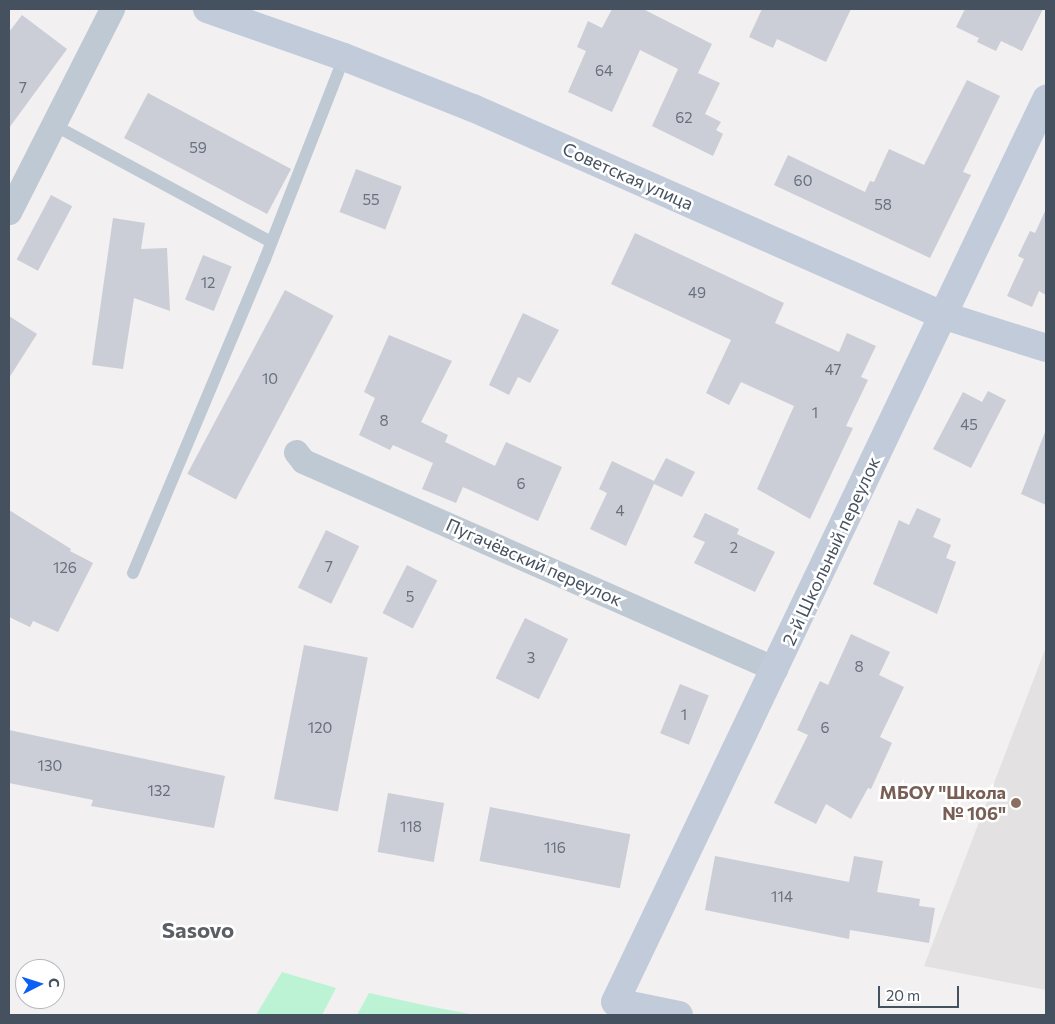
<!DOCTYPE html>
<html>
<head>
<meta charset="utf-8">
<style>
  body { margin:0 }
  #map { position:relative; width:1055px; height:1024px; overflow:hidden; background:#f2f0f0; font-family:Commissioner,sans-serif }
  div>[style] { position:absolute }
  .education>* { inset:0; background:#e3e1e1 }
  .green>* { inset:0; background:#bbf3d4 }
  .building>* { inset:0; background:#cbced6; transform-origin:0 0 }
  .lane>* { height:12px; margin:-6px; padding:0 6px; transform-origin:6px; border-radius:6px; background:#bfc9d3 }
  .street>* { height:25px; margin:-12.5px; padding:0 12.5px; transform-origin:12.5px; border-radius:12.5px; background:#bfc9d3 }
  .secondary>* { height:28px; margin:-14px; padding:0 14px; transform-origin:14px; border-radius:14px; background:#c1cbda }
  .dots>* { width:14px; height:14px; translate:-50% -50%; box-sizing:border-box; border:2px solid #fff; border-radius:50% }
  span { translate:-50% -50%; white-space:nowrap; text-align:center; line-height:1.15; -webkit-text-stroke:5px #fff; paint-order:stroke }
  .number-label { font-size:15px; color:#67707d }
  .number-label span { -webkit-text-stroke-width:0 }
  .street-label { font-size:18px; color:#46515f }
  .education-label { font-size:18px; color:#785e54; font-weight:700 }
  .right { translate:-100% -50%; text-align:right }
  .district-label { font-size:22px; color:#5c5f65; font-weight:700 }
  .frame { position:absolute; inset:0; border:10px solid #46515f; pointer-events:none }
  .north { position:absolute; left:15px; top:959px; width:50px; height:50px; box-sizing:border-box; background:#fff; border:1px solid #b5b9bf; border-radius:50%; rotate:85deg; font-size:14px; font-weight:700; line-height:20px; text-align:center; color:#46515f }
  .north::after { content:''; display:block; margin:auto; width:18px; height:22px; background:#0960f3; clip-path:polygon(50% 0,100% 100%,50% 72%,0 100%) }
  .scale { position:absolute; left:878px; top:986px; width:81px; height:22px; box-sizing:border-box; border:2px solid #46515f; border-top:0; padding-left:6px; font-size:15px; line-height:18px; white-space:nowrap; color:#46515f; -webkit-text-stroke:4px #fff; paint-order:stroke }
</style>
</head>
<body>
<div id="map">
  <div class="education">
    <div style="clip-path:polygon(1046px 647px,1046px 990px,924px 966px)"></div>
  </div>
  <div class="green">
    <div style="clip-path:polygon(282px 972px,336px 988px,322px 1015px,256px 1015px)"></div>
    <div style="clip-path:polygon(369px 993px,428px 1006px,475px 1015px,357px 1015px)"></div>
  </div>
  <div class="building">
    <div style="clip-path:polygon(612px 9px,643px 9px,712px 44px,698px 73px,720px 83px,705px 114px,721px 122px,716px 130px,723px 134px,713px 156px,652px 126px,678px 69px,640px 50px,612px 112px,568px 92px,586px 51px,577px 47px,588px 21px,602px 28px)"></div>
    <div style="clip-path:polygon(762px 9px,851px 9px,826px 62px,777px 39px,773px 48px,749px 37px)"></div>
    <div style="clip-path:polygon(965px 9px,1043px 9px,1022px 51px,1001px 41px,996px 51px,977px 42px,979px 38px,956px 27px)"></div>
    <div style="clip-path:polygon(22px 15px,67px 49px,9px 128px,9px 32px)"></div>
    <div style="clip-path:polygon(967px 80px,1000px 96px,963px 172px,971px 175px,930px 258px,774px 185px,788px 155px,865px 192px,870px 181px,874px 182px,889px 149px,924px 165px)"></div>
    <div style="left:148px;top:93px;width:162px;height:51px;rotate:28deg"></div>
    <div style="left:356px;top:169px;width:49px;height:46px;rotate:21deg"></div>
    <div style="left:51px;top:195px;width:24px;height:73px;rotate:28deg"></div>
    <div style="clip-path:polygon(1046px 209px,1046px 295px,1039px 291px,1032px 307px,1007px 296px,1024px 259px,1018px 256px,1030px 231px,1035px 233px)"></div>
    <div style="clip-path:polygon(113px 218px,145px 223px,141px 249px,167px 248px,170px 311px,134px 298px,123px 369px,92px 365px)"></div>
    <div style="clip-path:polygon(635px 233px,784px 303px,775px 323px,839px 352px,847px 333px,876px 346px,861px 377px,868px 380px,846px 426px,853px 428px,810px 519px,757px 489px,794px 406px,741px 382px,729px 405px,706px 393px,731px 340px,611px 284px)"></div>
    <div style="left:203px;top:255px;width:31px;height:48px;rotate:22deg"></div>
    <div style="left:285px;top:290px;width:55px;height:208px;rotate:28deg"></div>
    <div style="clip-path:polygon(523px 313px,559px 330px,530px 383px,518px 377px,509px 395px,489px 385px)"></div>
    <div style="clip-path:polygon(9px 316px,37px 334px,9px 378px)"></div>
    <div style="clip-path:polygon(389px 335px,452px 361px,421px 422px,448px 435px,445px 442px,495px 466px,506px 442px,562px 467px,538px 521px,463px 487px,456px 503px,422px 489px,433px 463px,393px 445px,390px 450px,359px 435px,375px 398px,364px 392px)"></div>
    <div style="clip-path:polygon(988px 391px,1006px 400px,971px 468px,933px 449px,963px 392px,982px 402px)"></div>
    <div style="clip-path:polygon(1045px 432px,1046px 433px,1046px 505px,1021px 494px)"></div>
    <div style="clip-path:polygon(666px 458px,695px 472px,682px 497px,654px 484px,626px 546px,590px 529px,607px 493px,599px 489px,612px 461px,654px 481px)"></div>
    <div style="clip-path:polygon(917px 508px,941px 519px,933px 537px,951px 545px,946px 558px,956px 562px,937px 614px,873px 584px,899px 520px,909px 525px)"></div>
    <div style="clip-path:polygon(9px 510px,71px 549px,70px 551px,93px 563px,58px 632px,33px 621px,30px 627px,9px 617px)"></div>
    <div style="clip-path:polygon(705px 513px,739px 529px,737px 534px,775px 552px,755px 592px,694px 563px,705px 542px,693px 537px)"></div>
    <div style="left:326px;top:530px;width:37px;height:64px;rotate:26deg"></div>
    <div style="left:407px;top:565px;width:34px;height:54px;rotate:27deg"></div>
    <div style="left:525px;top:618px;width:48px;height:67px;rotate:26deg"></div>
    <div style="clip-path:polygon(851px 634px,890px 652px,879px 675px,904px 687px,880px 737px,892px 743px,871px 789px,868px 788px,851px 819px,826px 804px,816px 824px,774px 803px,808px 735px,797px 730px,820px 681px,828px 685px)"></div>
    <div style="left:304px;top:645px;width:65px;height:157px;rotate:11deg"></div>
    <div style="left:680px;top:684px;width:31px;height:53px;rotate:22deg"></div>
    <div style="clip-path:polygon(9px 730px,225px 776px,214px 828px,91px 806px,93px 800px,9px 783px)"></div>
    <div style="left:388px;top:793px;width:57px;height:60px;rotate:10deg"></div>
    <div style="left:490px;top:807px;width:143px;height:55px;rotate:11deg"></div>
    <div style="clip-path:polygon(715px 856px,849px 882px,854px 856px,883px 861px,877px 892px,920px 899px,919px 906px,935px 908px,929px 943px,850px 930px,849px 939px,705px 910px)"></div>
  </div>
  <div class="lane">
    <div style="left:52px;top:124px;width:249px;rotate:28.3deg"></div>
    <div style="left:133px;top:573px;width:341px;rotate:-67.2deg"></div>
    <div style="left:265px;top:259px;width:217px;rotate:-68.6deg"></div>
  </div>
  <div class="street">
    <div style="left:9px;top:212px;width:228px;rotate:-63.1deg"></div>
    <div style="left:296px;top:452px;width:11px;rotate:52deg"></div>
    <div style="left:303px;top:461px;width:516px;rotate:23.78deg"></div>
  </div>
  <div class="secondary">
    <div style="left:207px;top:9px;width:145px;rotate:19.3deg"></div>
    <div style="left:344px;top:57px;width:139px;rotate:21.6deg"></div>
    <div style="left:473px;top:108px;width:513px;rotate:23.81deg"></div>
    <div style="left:942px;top:315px;width:109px;rotate:17.6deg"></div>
    <div style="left:679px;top:1015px;width:65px;rotate:-168.5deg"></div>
    <div style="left:615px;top:1002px;width:1001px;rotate:-64.48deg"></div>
  </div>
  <div class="dots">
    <div style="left:1016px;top:803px;background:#8d6e63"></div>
  </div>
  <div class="number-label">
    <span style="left:604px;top:71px">64</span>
    <span style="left:23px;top:88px">7</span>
    <span style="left:684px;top:118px">62</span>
    <span style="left:198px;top:148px">59</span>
    <span style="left:803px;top:181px">60</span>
    <span style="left:371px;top:200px">55</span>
    <span style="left:883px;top:205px">58</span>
    <span style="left:208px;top:283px">12</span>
    <span style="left:697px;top:293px">49</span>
    <span style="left:833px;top:370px">47</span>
    <span style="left:270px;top:379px">10</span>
    <span style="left:815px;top:413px">1</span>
    <span style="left:384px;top:421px">8</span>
    <span style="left:969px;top:425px">45</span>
    <span style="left:521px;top:484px">6</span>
    <span style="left:620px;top:511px">4</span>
    <span style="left:734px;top:548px">2</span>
    <span style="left:329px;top:567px">7</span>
    <span style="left:65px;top:568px">126</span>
    <span style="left:410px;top:597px">5</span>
    <span style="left:531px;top:658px">3</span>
    <span style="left:859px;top:667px">8</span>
    <span style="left:684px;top:715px">1</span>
    <span style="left:320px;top:728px">120</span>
    <span style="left:825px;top:728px">6</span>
    <span style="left:50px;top:766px">130</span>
    <span style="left:159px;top:791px">132</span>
    <span style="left:411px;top:827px">118</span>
    <span style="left:555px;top:848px">116</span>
    <span style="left:782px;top:897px">114</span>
  </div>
  <div class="street-label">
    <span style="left:628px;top:176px;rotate:24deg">Советская улица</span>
    <span style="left:831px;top:551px;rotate:-65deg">2-й Школьный переулок</span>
    <span style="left:534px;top:562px;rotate:24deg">Пугачёвский переулок</span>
  </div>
  <div class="education-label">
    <span class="right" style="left:1006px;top:803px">МБОУ "Школа<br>№ 106"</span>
  </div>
  <div class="district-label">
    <span style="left:198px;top:930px">Sasovo</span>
  </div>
  <div class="frame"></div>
  <div class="north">С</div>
  <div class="scale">20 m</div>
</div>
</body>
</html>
